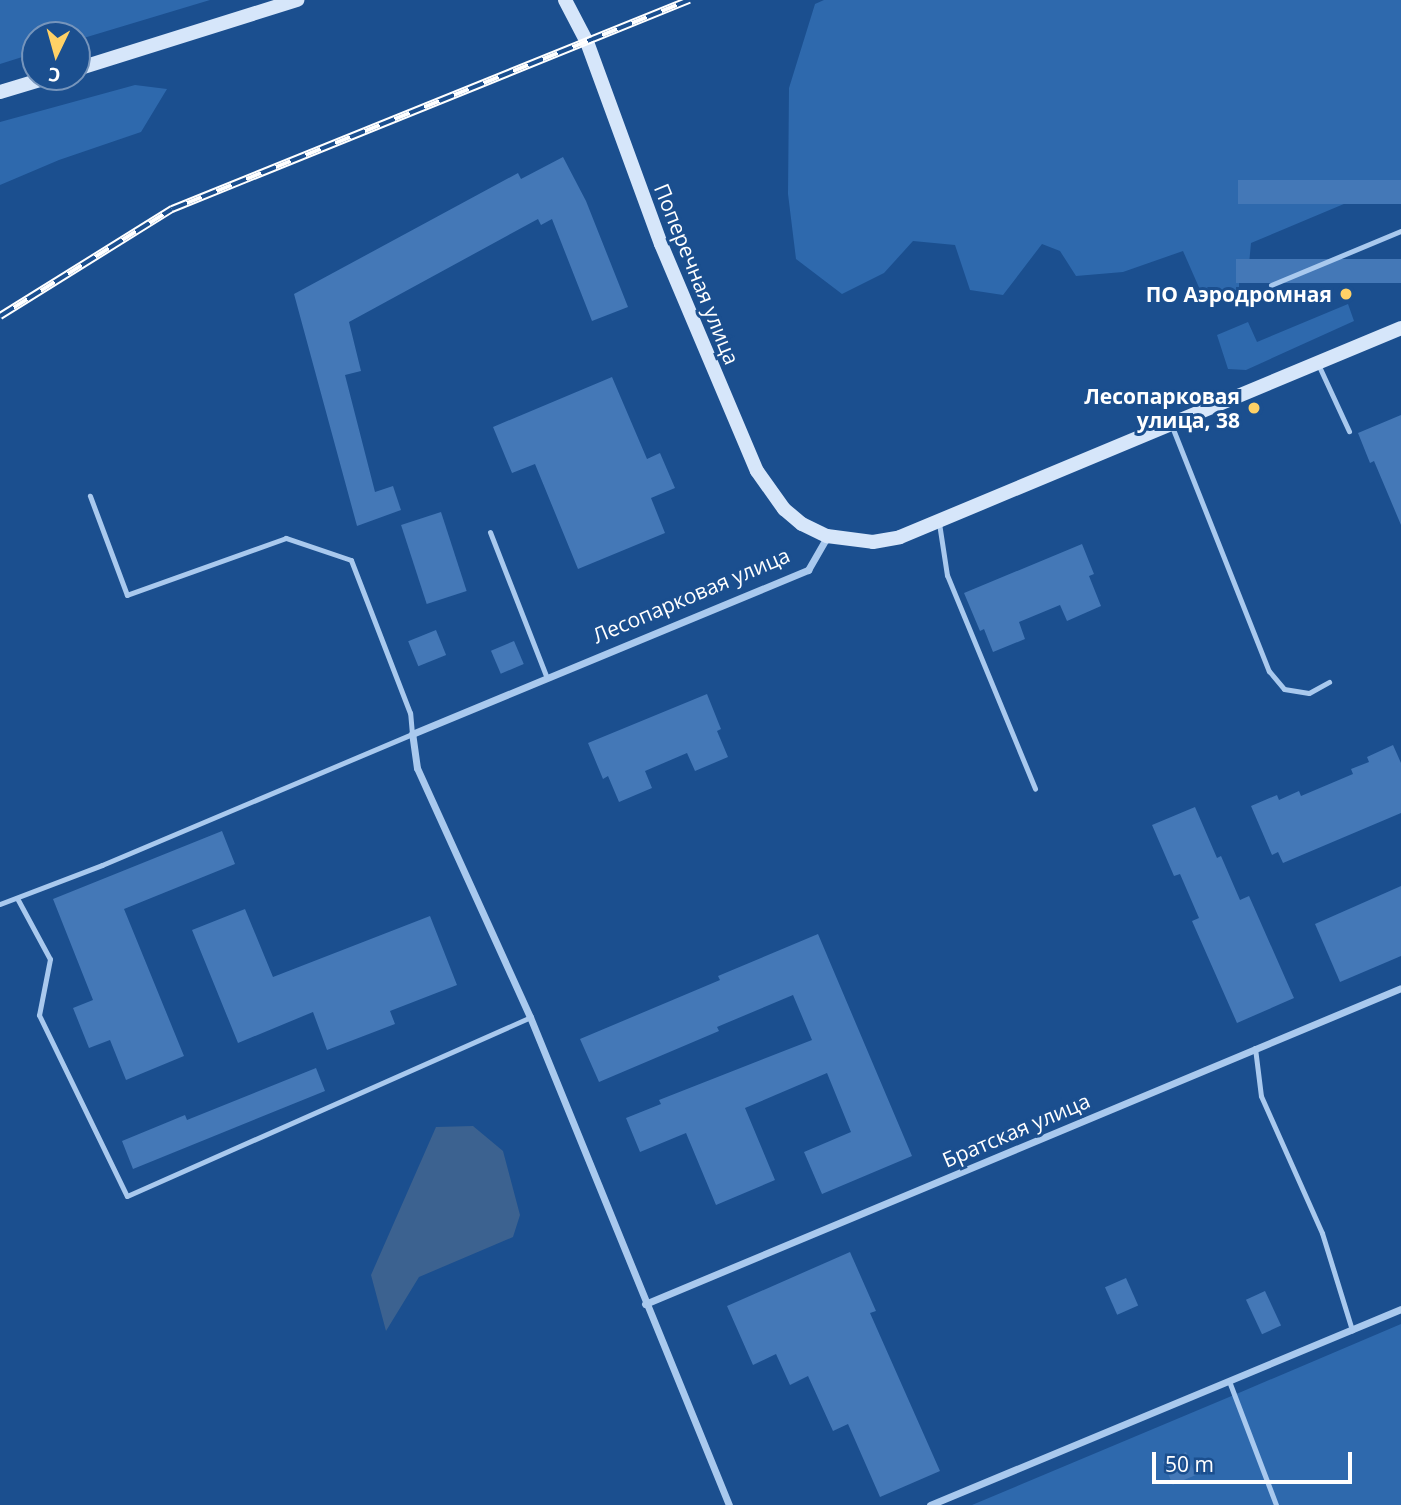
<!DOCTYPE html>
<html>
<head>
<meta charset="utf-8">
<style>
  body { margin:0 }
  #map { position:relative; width:1401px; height:1505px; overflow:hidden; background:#1b4f8f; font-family:"Open Sans",sans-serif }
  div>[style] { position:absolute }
  .green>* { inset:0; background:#2e69ad }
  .water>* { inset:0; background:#3c6290 }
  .building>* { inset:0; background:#4478b7; transform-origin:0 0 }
  .lane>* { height:5px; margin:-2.5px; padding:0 2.5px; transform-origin:2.5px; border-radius:2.5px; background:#a9c9ee }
  .street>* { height:7px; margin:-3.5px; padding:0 3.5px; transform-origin:3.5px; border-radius:3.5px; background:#a9c9ee }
  .secondary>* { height:14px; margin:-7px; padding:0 7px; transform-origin:7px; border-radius:7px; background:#d6e6fa }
  .rail>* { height:8px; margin-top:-4px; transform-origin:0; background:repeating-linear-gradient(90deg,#1b4f8f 0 16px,#fff 0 32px); box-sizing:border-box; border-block:2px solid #fff }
  .dots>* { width:19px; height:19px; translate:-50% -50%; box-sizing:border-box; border:4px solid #1b4f8f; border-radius:50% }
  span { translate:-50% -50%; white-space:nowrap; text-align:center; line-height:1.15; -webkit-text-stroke:6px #1b4f8f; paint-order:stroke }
  .street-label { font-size:21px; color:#fff }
  .poi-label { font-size:21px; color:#fff; font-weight:700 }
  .right { translate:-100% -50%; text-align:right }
  .north { position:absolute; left:21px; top:21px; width:70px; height:70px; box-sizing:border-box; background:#1b4f8f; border:2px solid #7695bc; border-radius:50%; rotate:185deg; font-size:19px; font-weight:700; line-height:28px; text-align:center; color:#fff }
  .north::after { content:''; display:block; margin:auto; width:24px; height:32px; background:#ffd166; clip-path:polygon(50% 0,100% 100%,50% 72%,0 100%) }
  .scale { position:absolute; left:1152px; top:1452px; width:200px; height:32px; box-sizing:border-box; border:4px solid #fff; border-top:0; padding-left:9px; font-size:21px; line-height:24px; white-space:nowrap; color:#fff; -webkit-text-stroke:5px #1b4f8f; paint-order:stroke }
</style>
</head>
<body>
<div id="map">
  <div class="green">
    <div style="clip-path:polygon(0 0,210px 0,77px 40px,77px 35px,35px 35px,35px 53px,0 64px)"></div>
    <div style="clip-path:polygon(824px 0,1401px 0,1401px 180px,1251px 243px,1248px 275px,1239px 275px,1239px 290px,1201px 292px,1183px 251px,1123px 272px,1076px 276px,1060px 251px,1042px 244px,1003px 295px,970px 290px,955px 245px,913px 241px,884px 273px,842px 294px,796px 259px,788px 194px,789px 88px,815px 4px)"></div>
    <div style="clip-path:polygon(135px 85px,167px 89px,141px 132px,59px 160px,0 185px,0 122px)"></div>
    <div style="clip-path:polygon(1348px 304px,1354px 321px,1246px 370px,1228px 369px,1217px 335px,1248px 322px,1257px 342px)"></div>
    <div style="clip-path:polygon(1401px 1324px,1401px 1505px,972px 1505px,1234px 1395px)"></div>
  </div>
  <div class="water">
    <div style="clip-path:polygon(473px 1126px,503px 1151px,520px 1215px,513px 1237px,419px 1277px,386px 1331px,371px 1275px,436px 1127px)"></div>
  </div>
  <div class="building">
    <div style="clip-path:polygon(563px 157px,586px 201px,628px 307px,592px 321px,552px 219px,541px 225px,538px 219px,349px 322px,361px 371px,345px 375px,375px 492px,393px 486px,401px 510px,357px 526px,294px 294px,518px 173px,521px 179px)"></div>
    <div style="left:1401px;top:180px;width:24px;height:163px;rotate:90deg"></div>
    <div style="left:1401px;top:259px;width:24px;height:165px;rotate:90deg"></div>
    <div style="clip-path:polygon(612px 377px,647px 459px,660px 453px,675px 488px,651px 498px,665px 533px,578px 569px,535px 464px,512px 473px,493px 427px)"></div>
    <div style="clip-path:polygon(1401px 415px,1401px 525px,1374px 461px,1370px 463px,1358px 433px)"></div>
    <div style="left:441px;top:512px;width:83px;height:42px;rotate:72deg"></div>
    <div style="clip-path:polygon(1082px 544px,1094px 574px,1089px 576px,1101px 606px,1067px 621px,1060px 605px,1019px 622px,1025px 639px,993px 652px,984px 629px,980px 631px,964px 593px)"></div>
    <div style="left:436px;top:630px;width:27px;height:30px;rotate:68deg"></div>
    <div style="left:514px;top:641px;width:25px;height:25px;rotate:67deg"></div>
    <div style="clip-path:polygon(707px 694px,721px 729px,717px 731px,728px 757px,695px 771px,687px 753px,645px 771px,652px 788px,619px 802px,608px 776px,603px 779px,588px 743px)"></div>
    <div style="clip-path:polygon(1393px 745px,1401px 763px,1401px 813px,1283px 863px,1278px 852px,1272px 855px,1251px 806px,1277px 795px,1279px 800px,1299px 791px,1301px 796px,1353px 774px,1351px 769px,1369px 762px,1367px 757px)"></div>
    <div style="clip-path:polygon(1195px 807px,1217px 858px,1221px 856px,1240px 900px,1249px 896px,1294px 998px,1237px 1023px,1192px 921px,1199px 918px,1180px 874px,1174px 876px,1152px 825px)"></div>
    <div style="clip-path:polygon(222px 831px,235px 864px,124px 909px,184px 1056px,126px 1080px,110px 1040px,89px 1048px,73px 1008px,93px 1000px,53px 899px)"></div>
    <div style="clip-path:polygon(1401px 886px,1401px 956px,1340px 982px,1315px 924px)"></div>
    <div style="clip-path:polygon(245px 909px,273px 977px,430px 916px,457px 985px,390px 1011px,395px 1024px,327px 1050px,313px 1012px,238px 1043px,192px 930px)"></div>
    <div style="clip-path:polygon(818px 934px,912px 1156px,822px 1194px,804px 1152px,851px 1132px,827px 1073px,745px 1108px,775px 1180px,716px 1205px,686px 1133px,640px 1152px,626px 1118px,661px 1104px,659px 1100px,812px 1040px,793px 995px,717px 1027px,719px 1031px,599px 1082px,580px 1039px,720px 980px,718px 976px)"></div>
    <div style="clip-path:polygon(316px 1068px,325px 1091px,133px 1169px,122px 1141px,185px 1115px,187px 1120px)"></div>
    <div style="clip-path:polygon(850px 1252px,876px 1311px,870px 1313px,940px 1471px,880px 1497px,848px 1424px,833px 1431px,808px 1376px,790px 1385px,776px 1354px,753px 1365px,727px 1306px)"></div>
    <div style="left:1126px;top:1278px;width:30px;height:23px;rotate:66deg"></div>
    <div style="left:1265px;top:1291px;width:38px;height:21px;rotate:65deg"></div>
    <div style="left:1186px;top:1452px;width:25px;height:25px;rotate:67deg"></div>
  </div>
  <div class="lane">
    <div style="left:1271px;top:285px;width:141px;rotate:-22.6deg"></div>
    <div style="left:1318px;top:364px;width:74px;rotate:65.2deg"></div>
    <div style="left:1171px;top:424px;width:266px;rotate:68.4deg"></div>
    <div style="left:1269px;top:671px;width:23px;rotate:50deg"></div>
    <div style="left:1284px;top:689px;width:25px;rotate:9deg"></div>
    <div style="left:1309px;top:693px;width:23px;rotate:-29deg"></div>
    <div style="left:939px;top:523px;width:53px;rotate:81.3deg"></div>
    <div style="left:947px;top:575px;width:231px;rotate:67.6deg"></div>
    <div style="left:490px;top:532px;width:157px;rotate:68.7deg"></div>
    <div style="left:17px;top:898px;width:69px;rotate:61.6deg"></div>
    <div style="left:50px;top:959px;width:57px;rotate:101.1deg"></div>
    <div style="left:39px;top:1015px;width:201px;rotate:64.1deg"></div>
    <div style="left:127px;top:1196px;width:441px;rotate:-23.9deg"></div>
    <div style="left:0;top:904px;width:109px;rotate:-20.9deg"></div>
    <div style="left:102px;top:865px;width:337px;rotate:-22.9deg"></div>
    <div style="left:412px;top:734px;width:21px;rotate:-95deg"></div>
    <div style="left:410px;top:713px;width:164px;rotate:-111.1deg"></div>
    <div style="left:351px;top:560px;width:69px;rotate:-161.3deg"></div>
    <div style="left:286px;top:538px;width:169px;rotate:160.3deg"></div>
    <div style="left:127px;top:595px;width:106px;rotate:-110.5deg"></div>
    <div style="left:1255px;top:1048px;width:48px;rotate:82.9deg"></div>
    <div style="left:1261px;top:1096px;width:150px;rotate:66deg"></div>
    <div style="left:1322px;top:1233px;width:102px;rotate:72.8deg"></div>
    <div style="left:1229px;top:1381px;width:133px;rotate:69.2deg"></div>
  </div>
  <div class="street">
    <div style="left:645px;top:1304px;width:819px;rotate:-22.68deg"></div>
    <div style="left:729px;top:1505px;width:527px;rotate:-112.18deg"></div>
    <div style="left:530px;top:1017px;width:273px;rotate:-114.4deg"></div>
    <div style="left:417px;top:768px;width:34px;rotate:-98deg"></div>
    <div style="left:412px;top:734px;width:429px;rotate:-22.5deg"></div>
    <div style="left:808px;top:570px;width:38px;rotate:-60deg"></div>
    <div style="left:930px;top:1505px;width:510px;rotate:-22.59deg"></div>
  </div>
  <div class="secondary">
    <div style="left:565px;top:0;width:47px;rotate:62.4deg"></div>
    <div style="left:587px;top:42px;width:215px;rotate:69.9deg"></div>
    <div style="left:661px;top:244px;width:246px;rotate:67.1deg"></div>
    <div style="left:757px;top:471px;width:47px;rotate:54.6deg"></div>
    <div style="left:784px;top:509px;width:23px;rotate:40deg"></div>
    <div style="left:802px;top:524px;width:28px;rotate:26deg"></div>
    <div style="left:827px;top:536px;width:46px;rotate:7.4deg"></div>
    <div style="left:873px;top:542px;width:27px;rotate:-10deg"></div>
    <div style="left:900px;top:537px;width:543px;rotate:-22.64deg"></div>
    <div style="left:77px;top:69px;width:231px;rotate:-17.4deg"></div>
    <div style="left:0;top:92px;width:52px;rotate:-16.7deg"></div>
  </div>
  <div class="rail">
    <div style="left:0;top:316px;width:203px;rotate:-31.9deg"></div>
    <div style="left:172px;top:209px;width:558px;rotate:-22.01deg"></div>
  </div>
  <div class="dots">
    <div style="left:1346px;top:294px;background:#ffd166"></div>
    <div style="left:1254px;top:408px;background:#ffd166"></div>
  </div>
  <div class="street-label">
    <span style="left:697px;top:274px;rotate:68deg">Поперечная улица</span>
    <span style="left:691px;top:595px;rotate:-23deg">Лесопарковая улица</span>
    <span style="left:1016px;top:1130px;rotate:-23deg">Братская улица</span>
  </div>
  <div class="poi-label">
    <span class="right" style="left:1332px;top:294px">ПО Аэродромная</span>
    <span class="right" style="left:1240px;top:408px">Лесопарковая<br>улица, 38</span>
  </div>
  <div class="north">С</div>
  <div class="scale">50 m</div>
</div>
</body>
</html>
